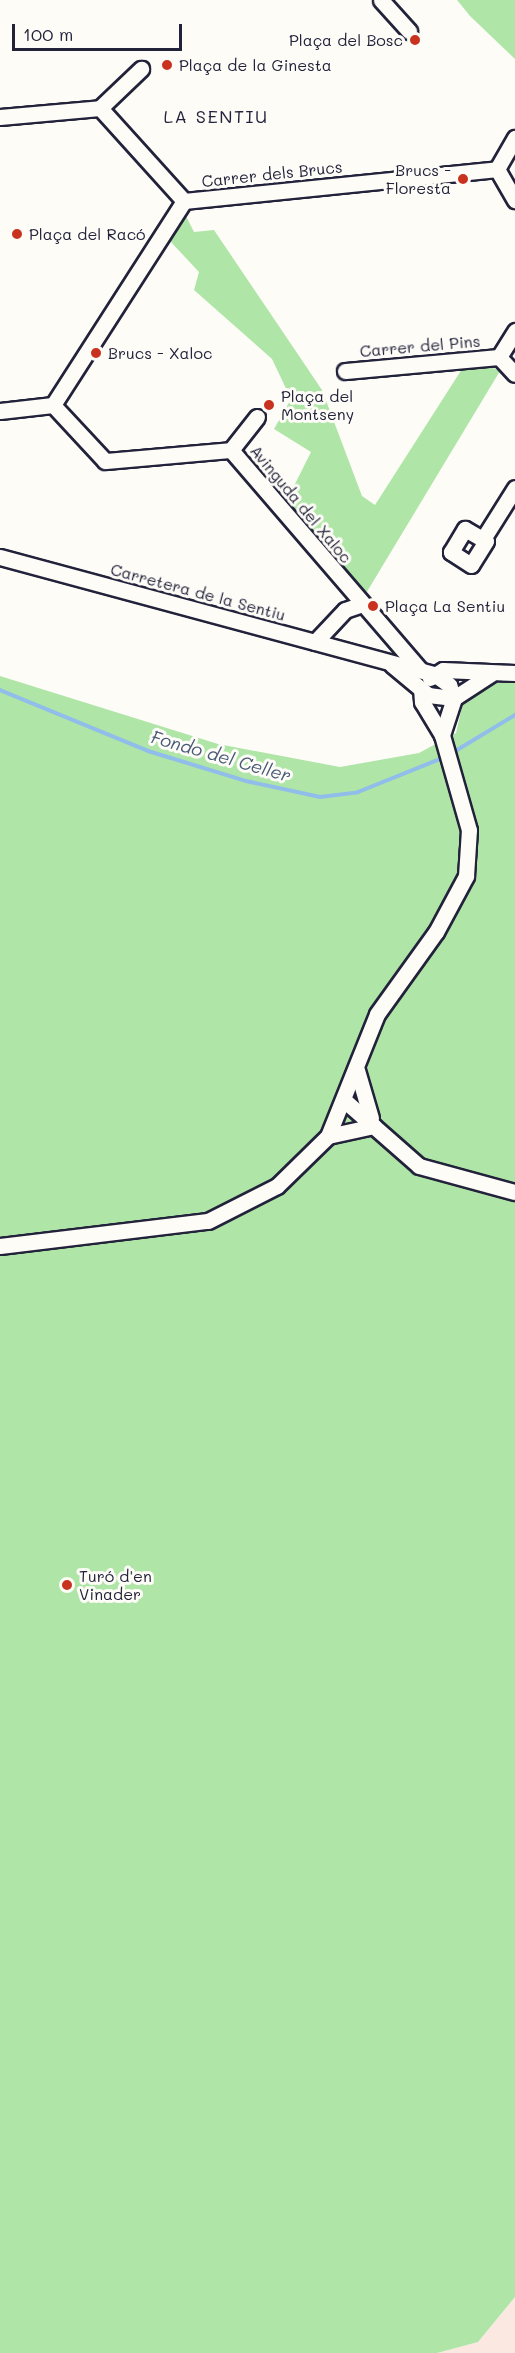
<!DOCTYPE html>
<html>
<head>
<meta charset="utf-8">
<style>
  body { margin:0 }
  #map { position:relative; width:515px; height:2353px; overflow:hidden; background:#fdfcf7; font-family:Mali,sans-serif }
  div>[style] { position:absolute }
  .built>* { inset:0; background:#fbe8e1 }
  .green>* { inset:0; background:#b0e5a8 }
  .stream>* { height:4px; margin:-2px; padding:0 2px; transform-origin:2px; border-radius:2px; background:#90bde9 }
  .roads { filter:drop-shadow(2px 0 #22223b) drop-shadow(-2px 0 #22223b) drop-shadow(0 2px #22223b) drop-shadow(0 -2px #22223b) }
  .minor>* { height:15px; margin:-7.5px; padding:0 7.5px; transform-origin:7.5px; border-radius:7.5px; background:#fdfcf7 }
  .dots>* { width:16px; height:16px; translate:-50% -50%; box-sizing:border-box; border:3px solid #fdfcf7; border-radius:50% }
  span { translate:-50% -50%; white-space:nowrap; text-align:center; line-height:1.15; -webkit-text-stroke:6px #fdfcf7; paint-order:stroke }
  .poi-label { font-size:16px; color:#22223b }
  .right { translate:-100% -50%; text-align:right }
  .left { translate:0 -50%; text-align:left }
  .street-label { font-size:16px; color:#22223b }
  .neighbourhood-label { font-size:18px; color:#22223b; letter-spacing:1.5px }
  .water-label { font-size:18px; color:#485878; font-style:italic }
  .scale { position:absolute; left:12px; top:24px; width:170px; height:27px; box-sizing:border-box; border:3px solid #22223b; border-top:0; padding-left:8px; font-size:18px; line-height:21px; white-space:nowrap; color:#22223b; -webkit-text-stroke:4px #fdfcf7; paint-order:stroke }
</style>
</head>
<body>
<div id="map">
  <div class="built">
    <div style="clip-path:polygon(515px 2297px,515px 2353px,437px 2353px,478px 2342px)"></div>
  </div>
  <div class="green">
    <div style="clip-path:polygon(457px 0,515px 0,515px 59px,470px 16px)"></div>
    <div style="clip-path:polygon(186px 216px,194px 232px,214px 230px,322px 390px,362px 496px,375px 505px,462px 369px,488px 366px,500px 371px,365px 595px,286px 502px,311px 452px,274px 429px,291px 399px,272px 359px,194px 290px,199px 272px,170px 241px)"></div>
    <div style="clip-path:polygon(515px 675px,515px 2297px,478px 2342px,437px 2353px,0 2353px,0 676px,218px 744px,340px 767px,419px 753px,456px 733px,464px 698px)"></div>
  </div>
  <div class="stream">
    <div style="left:0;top:690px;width:160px;rotate:22.4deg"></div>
    <div style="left:148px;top:751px;width:102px;rotate:17deg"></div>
    <div style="left:246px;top:781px;width:76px;rotate:12.2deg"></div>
    <div style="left:320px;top:797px;width:38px;rotate:-7deg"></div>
    <div style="left:358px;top:792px;width:94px;rotate:-21.9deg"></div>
    <div style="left:452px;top:753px;width:74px;rotate:-31.1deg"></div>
  </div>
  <div class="roads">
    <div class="minor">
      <div style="left:381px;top:0;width:42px;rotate:47.9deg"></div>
      <div style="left:100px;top:108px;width:57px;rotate:-43.6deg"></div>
      <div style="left:0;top:117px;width:100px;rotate:-5.1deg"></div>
      <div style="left:100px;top:108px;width:125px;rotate:47.9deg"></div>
      <div style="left:497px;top:169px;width:36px;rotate:60deg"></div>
      <div style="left:497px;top:169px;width:36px;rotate:-60deg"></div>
      <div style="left:499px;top:357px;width:31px;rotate:-58deg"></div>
      <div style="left:499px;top:357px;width:23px;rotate:47deg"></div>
      <div style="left:345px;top:371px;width:155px;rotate:-5.2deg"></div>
      <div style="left:53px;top:405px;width:242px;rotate:-57.3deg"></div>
      <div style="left:184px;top:201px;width:315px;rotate:-5.8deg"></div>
      <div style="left:53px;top:405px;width:76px;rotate:47.1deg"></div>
      <div style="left:105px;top:461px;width:126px;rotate:-5deg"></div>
      <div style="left:231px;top:450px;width:290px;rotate:49.3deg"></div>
      <div style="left:0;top:411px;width:53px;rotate:-6.5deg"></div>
      <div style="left:231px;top:450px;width:42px;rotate:-51.8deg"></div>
      <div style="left:465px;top:529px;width:24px;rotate:30deg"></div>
      <div style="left:486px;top:541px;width:28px;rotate:122deg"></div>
      <div style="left:471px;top:565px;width:24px;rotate:-147deg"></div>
      <div style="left:451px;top:552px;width:27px;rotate:-59deg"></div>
      <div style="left:483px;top:539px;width:60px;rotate:-57.9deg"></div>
      <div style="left:0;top:557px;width:449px;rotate:15.1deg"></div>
      <div style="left:434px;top:674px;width:19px;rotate:36deg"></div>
      <div style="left:449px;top:685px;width:14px;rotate:69deg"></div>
      <div style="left:315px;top:642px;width:44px;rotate:-46.8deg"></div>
      <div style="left:345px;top:610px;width:18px;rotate:-19deg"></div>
      <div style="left:392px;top:665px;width:47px;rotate:39.8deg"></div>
      <div style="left:428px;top:695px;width:26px;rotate:7deg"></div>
      <div style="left:430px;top:678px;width:15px;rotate:-32deg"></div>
      <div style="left:443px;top:670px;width:72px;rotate:2.4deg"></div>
      <div style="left:442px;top:735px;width:39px;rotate:-72deg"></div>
      <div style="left:454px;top:698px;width:44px;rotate:-33deg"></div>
      <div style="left:357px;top:1070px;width:50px;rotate:73.7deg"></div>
      <div style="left:345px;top:1101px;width:98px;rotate:41.3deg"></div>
      <div style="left:419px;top:1166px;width:99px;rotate:15.2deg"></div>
      <div style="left:328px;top:1136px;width:47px;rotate:-12.3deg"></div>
      <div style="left:0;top:1246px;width:209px;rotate:-6.9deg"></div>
      <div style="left:208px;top:1221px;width:77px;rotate:-26.9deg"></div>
      <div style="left:277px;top:1186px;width:71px;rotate:-44.4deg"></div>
      <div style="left:328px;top:1136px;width:131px;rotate:-68.1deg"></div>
      <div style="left:377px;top:1014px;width:101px;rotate:-54.3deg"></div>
      <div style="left:436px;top:932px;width:64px;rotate:-61.8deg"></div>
      <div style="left:466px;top:876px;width:46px;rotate:-86.3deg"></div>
      <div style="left:469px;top:830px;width:99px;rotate:-105.9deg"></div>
      <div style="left:442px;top:735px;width:39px;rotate:-121deg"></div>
      <div style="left:422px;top:702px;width:13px;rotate:-94deg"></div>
    </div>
  </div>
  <div class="dots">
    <div style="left:415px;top:40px;background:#c8321e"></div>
    <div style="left:167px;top:65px;background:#c8321e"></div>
    <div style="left:463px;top:179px;background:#c8321e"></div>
    <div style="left:17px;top:234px;background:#c8321e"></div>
    <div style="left:96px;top:353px;background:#c8321e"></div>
    <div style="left:269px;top:405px;background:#c8321e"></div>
    <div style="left:373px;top:606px;background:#c8321e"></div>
    <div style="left:67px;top:1585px;background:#c8321e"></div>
  </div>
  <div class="poi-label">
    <span class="right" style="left:403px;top:40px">Plaça del Bosc</span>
    <span class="left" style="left:179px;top:65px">Plaça de la Ginesta</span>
    <span class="right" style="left:451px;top:179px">Brucs -<br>Floresta</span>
    <span class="left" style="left:29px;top:234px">Plaça del Racó</span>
    <span class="left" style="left:108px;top:353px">Brucs - Xaloc</span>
    <span class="left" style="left:281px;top:405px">Plaça del<br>Montseny</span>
    <span class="left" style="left:385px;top:606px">Plaça La Sentiu</span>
    <span class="left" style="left:79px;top:1585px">Turó d'en<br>Vinader</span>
  </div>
  <div class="street-label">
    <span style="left:272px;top:174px;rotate:-6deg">Carrer dels Brucs</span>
    <span style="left:420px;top:346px;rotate:-5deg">Carrer del Pins</span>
    <span style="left:301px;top:504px;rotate:50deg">Avinguda del Xaloc</span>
    <span style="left:198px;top:592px;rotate:15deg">Carretera de la Sentiu</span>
  </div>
  <div class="neighbourhood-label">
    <span style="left:216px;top:116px">LA SENTIU</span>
  </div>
  <div class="water-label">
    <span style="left:221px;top:756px;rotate:16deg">Fondo del Celler</span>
  </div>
  <div class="scale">100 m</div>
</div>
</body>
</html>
